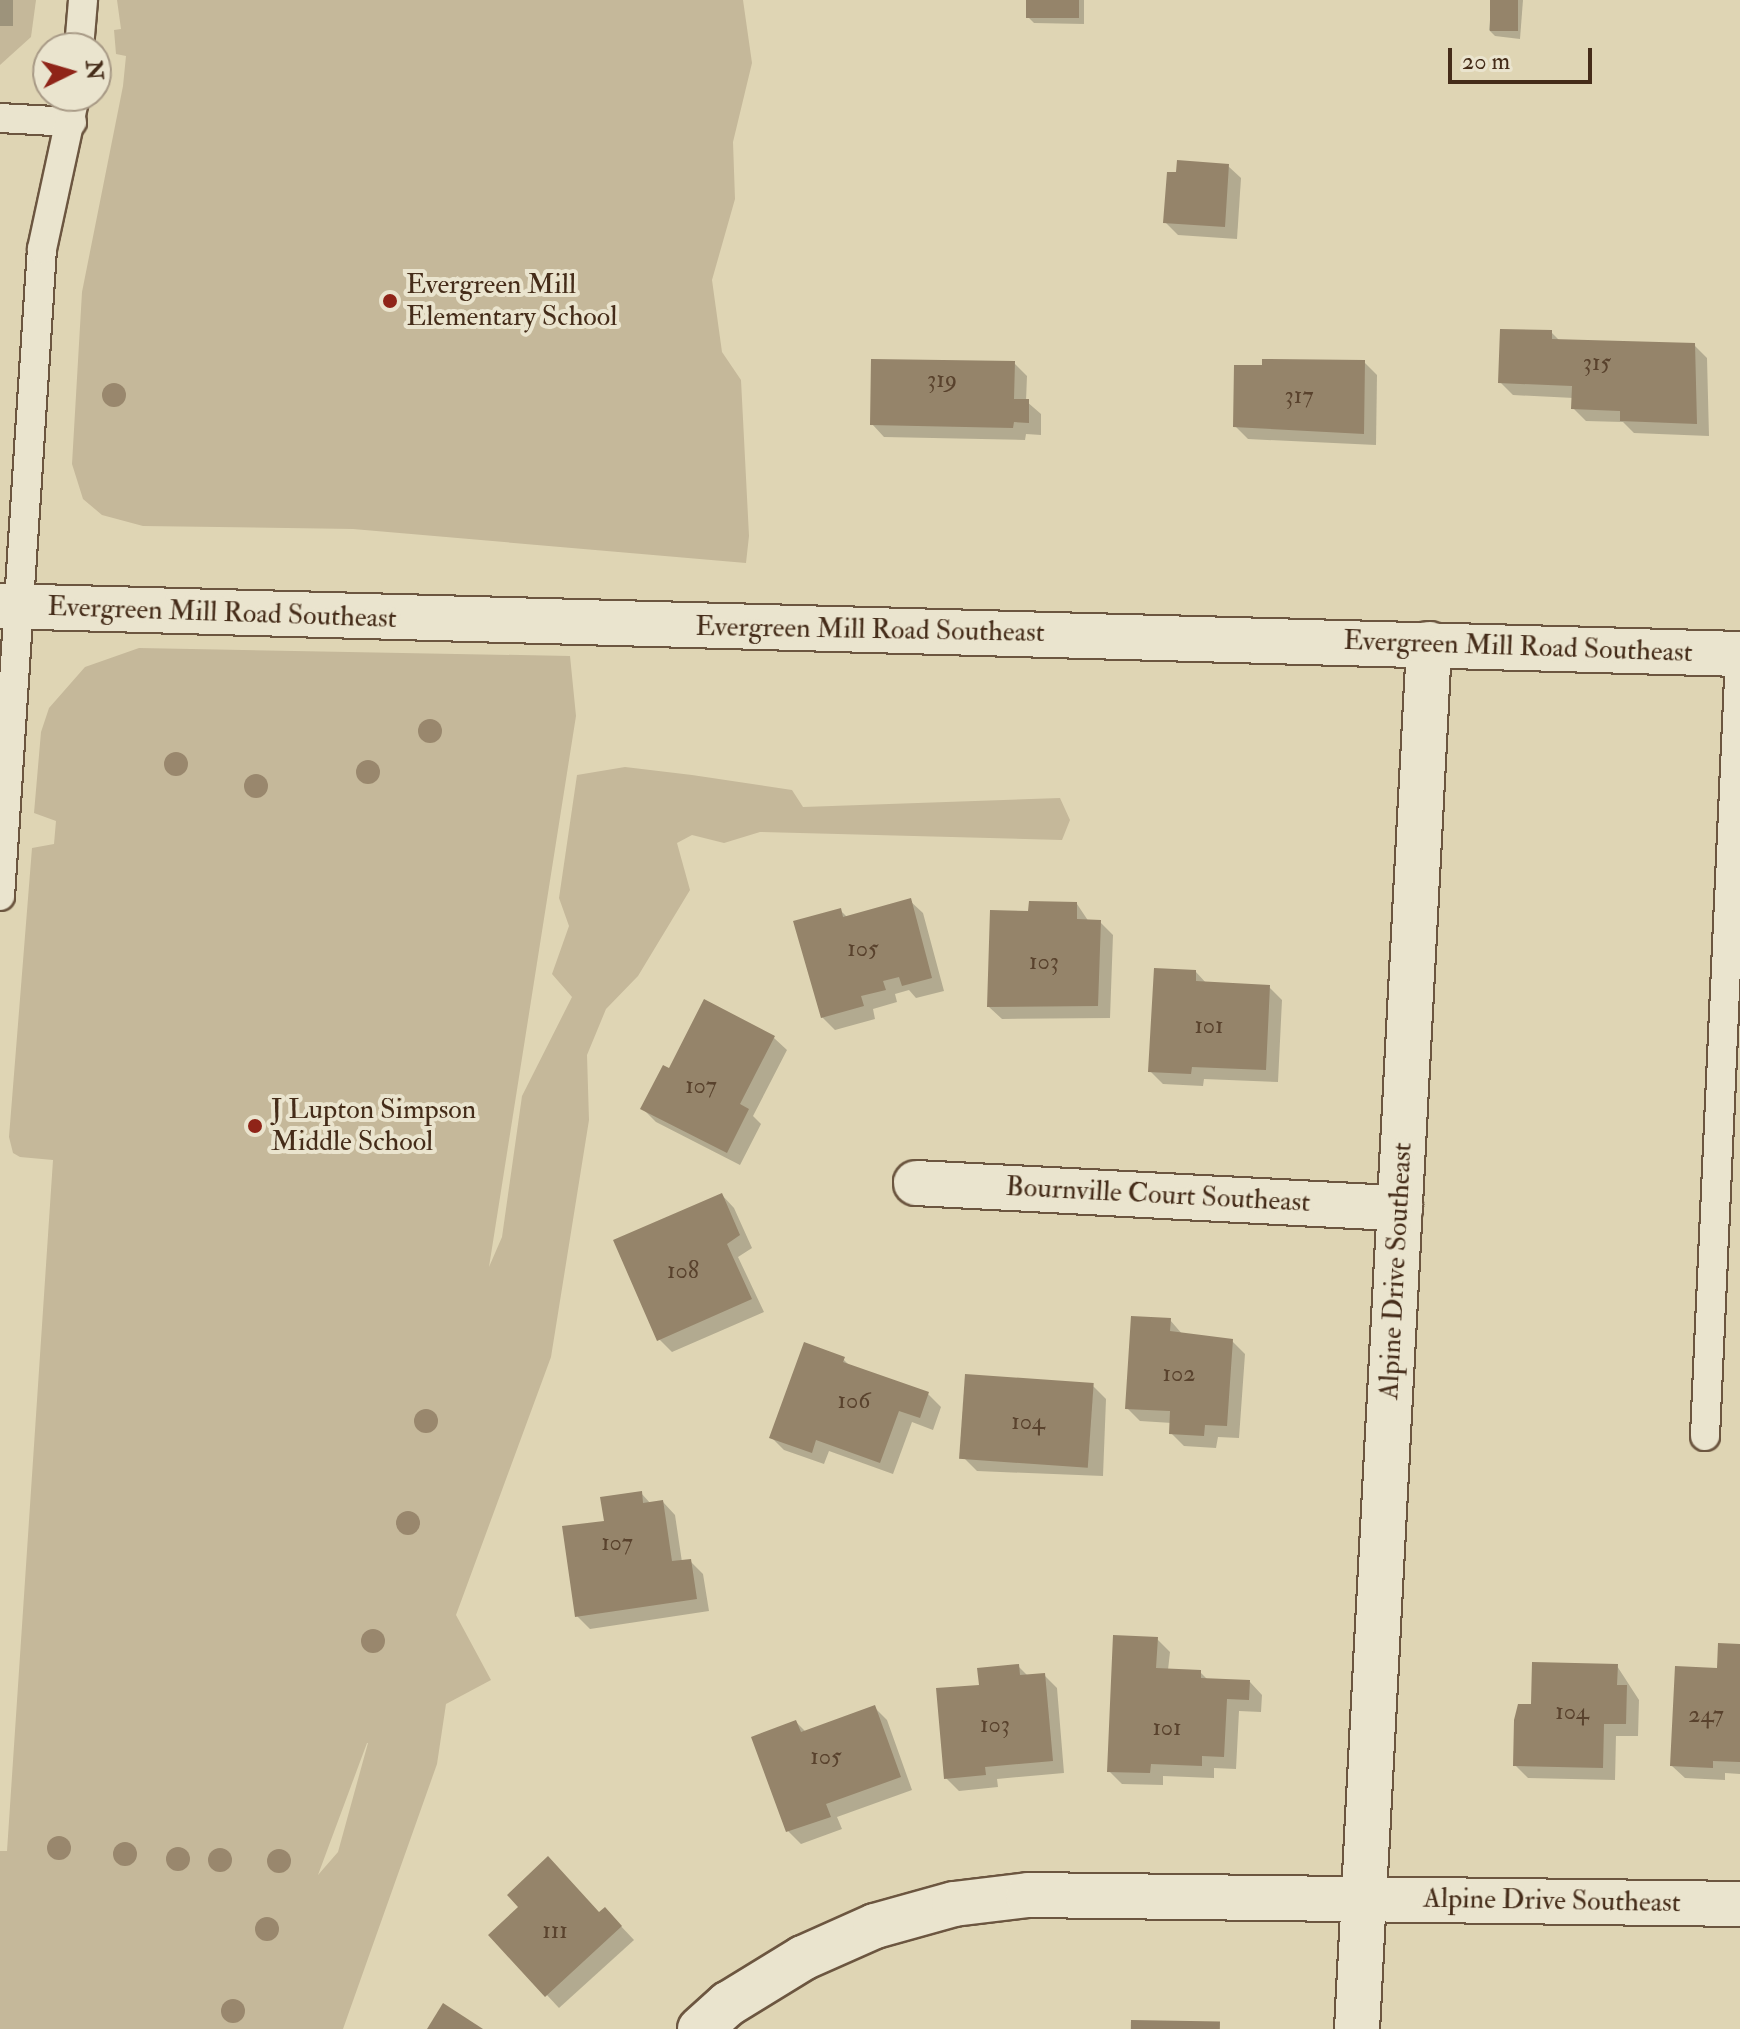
<!DOCTYPE html>
<html>
<head>
<meta charset="utf-8">
<style>
  body { margin:0 }
  #map { position:relative; width:1740px; height:2029px; overflow:hidden; background:#dfd5b4; font-family:"IM FELL Double Pica",serif }
  div>[style] { position:absolute }
  .green>* { inset:0; background:#c5b89a }
  .shadow>* { inset:0; background:#0003; transform-origin:0 0 }
  .building>* { inset:0; background:#95846a; transform-origin:0 0 }
  .roads { filter:drop-shadow(2px 0 #6c5640) drop-shadow(-2px 0 #6c5640) drop-shadow(0 2px #6c5640) drop-shadow(0 -2px #6c5640) }
  .service>* { height:28px; margin:-14px; padding:0 14px; transform-origin:14px; border-radius:14px; background:#eae4ce }
  .minor>* { height:44px; margin:-22px; padding:0 22px; transform-origin:22px; border-radius:22px; background:#eae4ce }
  .secondary>* { height:44px; margin:-22px; padding:0 22px; transform-origin:22px; border-radius:22px; background:#eae4ce }
  .trees>* { width:24px; height:24px; margin:-12px; border-radius:50%; background:#99876d }
  .dots>* { width:22px; height:22px; translate:-50% -50%; box-sizing:border-box; border:4px solid #eae4ce; border-radius:50% }
  span { translate:-50% -50%; white-space:nowrap; text-align:center; line-height:1.15; -webkit-text-stroke:8px #eae4ce; paint-order:stroke }
  .number-label { font-size:24px; color:#59422d }
  .number-label span { -webkit-text-stroke-width:0 }
  .poi-label { font-size:28px; color:#452c19 }
  .left { translate:0 -50%; text-align:left }
  .street-label { font-size:28px; color:#452c19 }
  .north { position:absolute; left:32px; top:32px; width:80px; height:80px; box-sizing:border-box; background:#eae4ce; border:2px solid #a89a86; border-radius:50%; rotate:85deg; font-size:22px; font-weight:700; line-height:32px; text-align:center; color:#452c19 }
  .north::after { content:''; display:block; margin:auto; width:28px; height:36px; background:#8f2418; clip-path:polygon(50% 0,100% 100%,50% 72%,0 100%) }
  .scale { position:absolute; left:1448px; top:48px; width:144px; height:36px; box-sizing:border-box; border:4px solid #452c19; border-top:0; padding-left:10px; font-size:24px; line-height:28px; white-space:nowrap; color:#452c19; -webkit-text-stroke:6px #eae4ce; paint-order:stroke }
</style>
</head>
<body>
<div id="map">
  <div class="green">
    <div style="clip-path:polygon(0 0,36px 0,31px 37px,0 65px)"></div>
    <div style="clip-path:polygon(117px 0,743px 0,752px 63px,733px 142px,735px 199px,712px 280px,722px 352px,741px 380px,749px 536px,746px 563px,353px 529px,143px 526px,102px 515px,83px 499px,72px 464px,82px 292px,123px 86px,126px 56px,116px 54px,114px 30px,121px 29px)"></div>
    <div style="clip-path:polygon(evenodd,139px 648px,570px 656px,576px 716px,489px 1267px,502px 1237px,522px 1096px,572px 997px,552px 974px,569px 926px,559px 898px,577px 775px,625px 767px,692px 775px,792px 790px,803px 807px,1060px 798px,1070px 820px,1062px 840px,760px 832px,724px 843px,692px 835px,677px 843px,690px 890px,638px 976px,606px 1009px,587px 1055px,589px 1120px,551px 1357px,456px 1615px,491px 1680px,446px 1704px,437px 1764px,343px 2029px,0 2029px,0 1851px,7px 1851px,53px 1160px,20px 1157px,13px 1153px,9px 1137px,32px 848px,54px 844px,56px 821px,34px 813px,41px 732px,49px 708px,85px 667px,139px 648px,368px 1743px,338px 1852px,318px 1875px,367px 1743px,368px 1743px)"></div>
  </div>
  <div class="shadow">
    <div style="left:0;top:0;width:13px;height:26px"></div>
    <div style="clip-path:polygon(1028px 0,1084px 0,1084px 24px,1034px 23px,1028px 17px)"></div>
    <div style="clip-path:polygon(1492px 0,1523px 0,1520px 39px,1495px 36px,1489px 30px)"></div>
    <div style="clip-path:polygon(1228px 166px,1241px 178px,1237px 239px,1178px 235px,1165px 222px,1178px 174px)"></div>
    <div style="clip-path:polygon(1551px 332px,1560px 341px,1694px 345px,1707px 358px,1709px 436px,1634px 433px,1623px 422px,1586px 421px,1573px 408px,1574px 398px,1513px 395px,1501px 383px)"></div>
    <div style="clip-path:polygon(1364px 362px,1377px 375px,1376px 445px,1248px 439px,1235px 426px)"></div>
    <div style="clip-path:polygon(1014px 363px,1027px 376px,1026px 401px,1041px 414px,1041px 435px,1026px 434px,1025px 440px,884px 437px,872px 424px)"></div>
    <div style="clip-path:polygon(910px 901px,923px 913px,944px 991px,916px 998px,909px 990px,895px 994px,897px 1002px,873px 1009px,875px 1019px,835px 1030px,822px 1017px,840px 910px,848px 918px)"></div>
    <div style="clip-path:polygon(1077px 904px,1089px 922px,1100px 922px,1113px 935px,1110px 1018px,1002px 1019px,989px 1007px,1030px 913px)"></div>
    <div style="clip-path:polygon(1196px 972px,1207px 984px,1269px 987px,1282px 1000px,1278px 1082px,1204px 1079px,1203px 1086px,1163px 1084px,1150px 1071px)"></div>
    <div style="clip-path:polygon(774px 1038px,787px 1050px,753px 1116px,761px 1124px,740px 1165px,656px 1122px,643px 1109px,670px 1070px)"></div>
    <div style="clip-path:polygon(722px 1195px,734px 1208px,752px 1248px,738px 1257px,764px 1312px,672px 1352px,659px 1339px)"></div>
    <div style="clip-path:polygon(1170px 1320px,1183px 1335px,1232px 1341px,1245px 1354px,1239px 1438px,1218px 1437px,1216px 1448px,1184px 1446px,1171px 1433px,1172px 1423px,1140px 1421px,1127px 1408px)"></div>
    <div style="clip-path:polygon(843px 1359px,852px 1368px,928px 1394px,941px 1407px,933px 1430px,912px 1422px,893px 1474px,829px 1451px,824px 1464px,784px 1450px,772px 1438px)"></div>
    <div style="clip-path:polygon(967px 1376px,1093px 1386px,1106px 1399px,1103px 1476px,977px 1471px,964px 1458px)"></div>
    <div style="clip-path:polygon(641px 1493px,651px 1504px,663px 1502px,675px 1515px,682px 1562px,690px 1561px,703px 1574px,709px 1611px,590px 1629px,577px 1616px)"></div>
    <div style="clip-path:polygon(1157px 1639px,1170px 1652px,1168px 1670px,1200px 1672px,1209px 1681px,1250px 1682px,1262px 1695px,1261px 1712px,1239px 1711px,1236px 1769px,1214px 1768px,1214px 1778px,1163px 1776px,1163px 1785px,1122px 1784px,1109px 1771px)"></div>
    <div style="clip-path:polygon(1740px 1646px,1740px 1774px,1725px 1773px,1725px 1780px,1685px 1778px,1672px 1766px,1719px 1670px)"></div>
    <div style="clip-path:polygon(1018px 1666px,1029px 1677px,1044px 1675px,1057px 1688px,1064px 1773px,997px 1779px,998px 1787px,959px 1791px,946px 1778px,981px 1687px)"></div>
    <div style="clip-path:polygon(1617px 1666px,1639px 1700px,1638px 1736px,1616px 1736px,1615px 1780px,1528px 1778px,1515px 1765px,1533px 1706px)"></div>
    <div style="clip-path:polygon(874px 1707px,887px 1720px,912px 1790px,837px 1817px,842px 1829px,801px 1844px,788px 1831px,796px 1722px,806px 1732px)"></div>
    <div style="clip-path:polygon(600px 1914px,618px 1923px,634px 1940px,559px 2008px,491px 1935px)"></div>
  </div>
  <div class="building">
    <div style="left:1026px;top:0;width:53px;height:18px"></div>
    <div style="left:1490px;top:0;width:28px;height:31px"></div>
    <div style="clip-path:polygon(1177px 160px,1229px 164px,1225px 227px,1163px 223px,1167px 172px,1176px 172px)"></div>
    <div style="clip-path:polygon(1500px 329px,1552px 330px,1552px 339px,1695px 343px,1697px 424px,1620px 421px,1620px 411px,1571px 409px,1572px 386px,1498px 383px)"></div>
    <div style="clip-path:polygon(871px 359px,1015px 361px,1014px 399px,1029px 399px,1029px 423px,1014px 422px,1013px 428px,870px 425px)"></div>
    <div style="clip-path:polygon(1262px 359px,1365px 360px,1364px 434px,1233px 427px,1234px 365px,1262px 365px)"></div>
    <div style="clip-path:polygon(911px 898px,932px 978px,902px 986px,899px 977px,883px 981px,886px 990px,861px 996px,864px 1006px,821px 1018px,793px 921px,841px 908px,843px 917px)"></div>
    <div style="clip-path:polygon(1029px 901px,1077px 902px,1077px 919px,1101px 920px,1098px 1006px,987px 1007px,990px 910px,1028px 911px)"></div>
    <div style="clip-path:polygon(1154px 968px,1196px 970px,1196px 981px,1270px 985px,1266px 1070px,1192px 1067px,1191px 1074px,1148px 1072px)"></div>
    <div style="clip-path:polygon(704px 999px,775px 1036px,740px 1104px,749px 1109px,727px 1153px,640px 1109px,663px 1065px,669px 1068px)"></div>
    <div style="clip-path:polygon(722px 1193px,740px 1235px,727px 1244px,752px 1299px,657px 1341px,613px 1240px)"></div>
    <div style="clip-path:polygon(1131px 1316px,1171px 1318px,1170px 1331px,1233px 1339px,1227px 1426px,1205px 1425px,1204px 1436px,1169px 1434px,1170px 1411px,1125px 1409px)"></div>
    <div style="clip-path:polygon(804px 1342px,845px 1357px,843px 1362px,929px 1392px,920px 1418px,899px 1411px,880px 1463px,816px 1440px,812px 1453px,769px 1438px)"></div>
    <div style="left:965px;top:1374px;width:129px;height:85px;rotate:4deg"></div>
    <div style="clip-path:polygon(642px 1491px,643px 1503px,663px 1500px,672px 1561px,691px 1559px,697px 1599px,575px 1617px,562px 1526px,604px 1521px,600px 1497px)"></div>
    <div style="clip-path:polygon(1113px 1635px,1158px 1637px,1156px 1668px,1201px 1670px,1201px 1678px,1250px 1680px,1249px 1700px,1227px 1699px,1224px 1757px,1202px 1756px,1202px 1766px,1151px 1764px,1150px 1773px,1107px 1772px)"></div>
    <div style="clip-path:polygon(1718px 1643px,1740px 1644px,1740px 1762px,1713px 1761px,1713px 1768px,1670px 1766px,1675px 1666px,1717px 1668px)"></div>
    <div style="clip-path:polygon(1532px 1662px,1618px 1664px,1617px 1685px,1627px 1685px,1626px 1724px,1604px 1724px,1603px 1768px,1513px 1766px,1514px 1720px,1518px 1704px,1531px 1704px)"></div>
    <div style="clip-path:polygon(1019px 1664px,1020px 1675px,1045px 1673px,1053px 1761px,985px 1767px,986px 1775px,944px 1779px,936px 1688px,979px 1685px,977px 1668px)"></div>
    <div style="clip-path:polygon(875px 1705px,901px 1777px,826px 1804px,831px 1817px,786px 1832px,751px 1737px,796px 1720px,801px 1732px)"></div>
    <div style="clip-path:polygon(548px 1856px,599px 1912px,605px 1907px,622px 1926px,545px 1997px,488px 1935px,518px 1907px,507px 1895px)"></div>
    <div style="clip-path:polygon(443px 2003px,483px 2029px,427px 2029px)"></div>
    <div style="left:1131px;top:2020px;width:89px;height:9px;rotate:1deg"></div>
  </div>
  <div class="roads">
    <div class="service">
      <div style="left:79px;top:48px;width:48px;rotate:-85.2deg"></div>
      <div style="left:0;top:118px;width:72px;rotate:3.2deg"></div>
      <div style="left:0;top:896px;width:648px;rotate:-86.29deg"></div>
      <div style="left:42px;top:249px;width:157px;rotate:-77.8deg"></div>
      <div style="left:1705px;top:1436px;width:782px;rotate:-87.43deg"></div>
    </div>
    <div class="minor">
      <div style="left:916px;top:1183px;width:485px;rotate:3deg"></div>
      <div style="left:700px;top:2029px;width:38px;rotate:-42deg"></div>
      <div style="left:728px;top:2004px;width:88px;rotate:-31.5deg"></div>
      <div style="left:803px;top:1958px;width:79px;rotate:-24deg"></div>
      <div style="left:875px;top:1926px;width:82px;rotate:-15.6deg"></div>
      <div style="left:954px;top:1904px;width:75px;rotate:-6.9deg"></div>
      <div style="left:1028px;top:1895px;width:712px;rotate:0.72deg"></div>
      <div style="left:1357px;top:2029px;width:1387px;rotate:-87.02deg"></div>
    </div>
    <div class="secondary">
      <div style="left:0;top:606px;width:1741px;rotate:1.58deg"></div>
    </div>
  </div>
  <div class="trees">
    <div style="left:114px;top:395px"></div>
    <div style="left:430px;top:731px"></div>
    <div style="left:176px;top:764px"></div>
    <div style="left:368px;top:772px"></div>
    <div style="left:256px;top:786px"></div>
    <div style="left:426px;top:1421px"></div>
    <div style="left:408px;top:1523px"></div>
    <div style="left:373px;top:1641px"></div>
    <div style="left:59px;top:1848px"></div>
    <div style="left:125px;top:1854px"></div>
    <div style="left:178px;top:1859px"></div>
    <div style="left:220px;top:1860px"></div>
    <div style="left:279px;top:1861px"></div>
    <div style="left:267px;top:1929px"></div>
    <div style="left:233px;top:2011px"></div>
  </div>
  <div class="dots">
    <div style="left:390px;top:301px;background:#8f2418"></div>
    <div style="left:255px;top:1126px;background:#8f2418"></div>
  </div>
  <div class="number-label">
    <span style="left:1597px;top:363px">315</span>
    <span style="left:942px;top:380px">319</span>
    <span style="left:1299px;top:396px">317</span>
    <span style="left:863px;top:949px">105</span>
    <span style="left:1044px;top:962px">103</span>
    <span style="left:1209px;top:1026px">101</span>
    <span style="left:701px;top:1086px">107</span>
    <span style="left:683px;top:1271px">108</span>
    <span style="left:1179px;top:1374px">102</span>
    <span style="left:854px;top:1401px">106</span>
    <span style="left:1028px;top:1422px">104</span>
    <span style="left:617px;top:1543px">107</span>
    <span style="left:1572px;top:1712px">104</span>
    <span style="left:1706px;top:1715px">247</span>
    <span style="left:995px;top:1725px">103</span>
    <span style="left:1167px;top:1728px">101</span>
    <span style="left:826px;top:1757px">105</span>
    <span style="left:555px;top:1931px">111</span>
  </div>
  <div class="poi-label">
    <span class="left" style="left:406px;top:301px">Evergreen Mill<br>Elementary School</span>
    <span class="left" style="left:271px;top:1126px">J Lupton Simpson<br>Middle School</span>
  </div>
  <div class="street-label">
    <span style="left:222px;top:613px;rotate:2deg">Evergreen Mill Road Southeast</span>
    <span style="left:870px;top:630px;rotate:1deg">Evergreen Mill Road Southeast</span>
    <span style="left:1518px;top:647px;rotate:2deg">Evergreen Mill Road Southeast</span>
    <span style="left:1158px;top:1195px;rotate:3deg">Bournville Court Southeast</span>
    <span style="left:1396px;top:1271px;rotate:-87deg">Alpine Drive Southeast</span>
    <span style="left:1552px;top:1901px;rotate:1deg">Alpine Drive Southeast</span>
  </div>
  <div class="north">N</div>
  <div class="scale">20 m</div>
</div>
</body>
</html>
